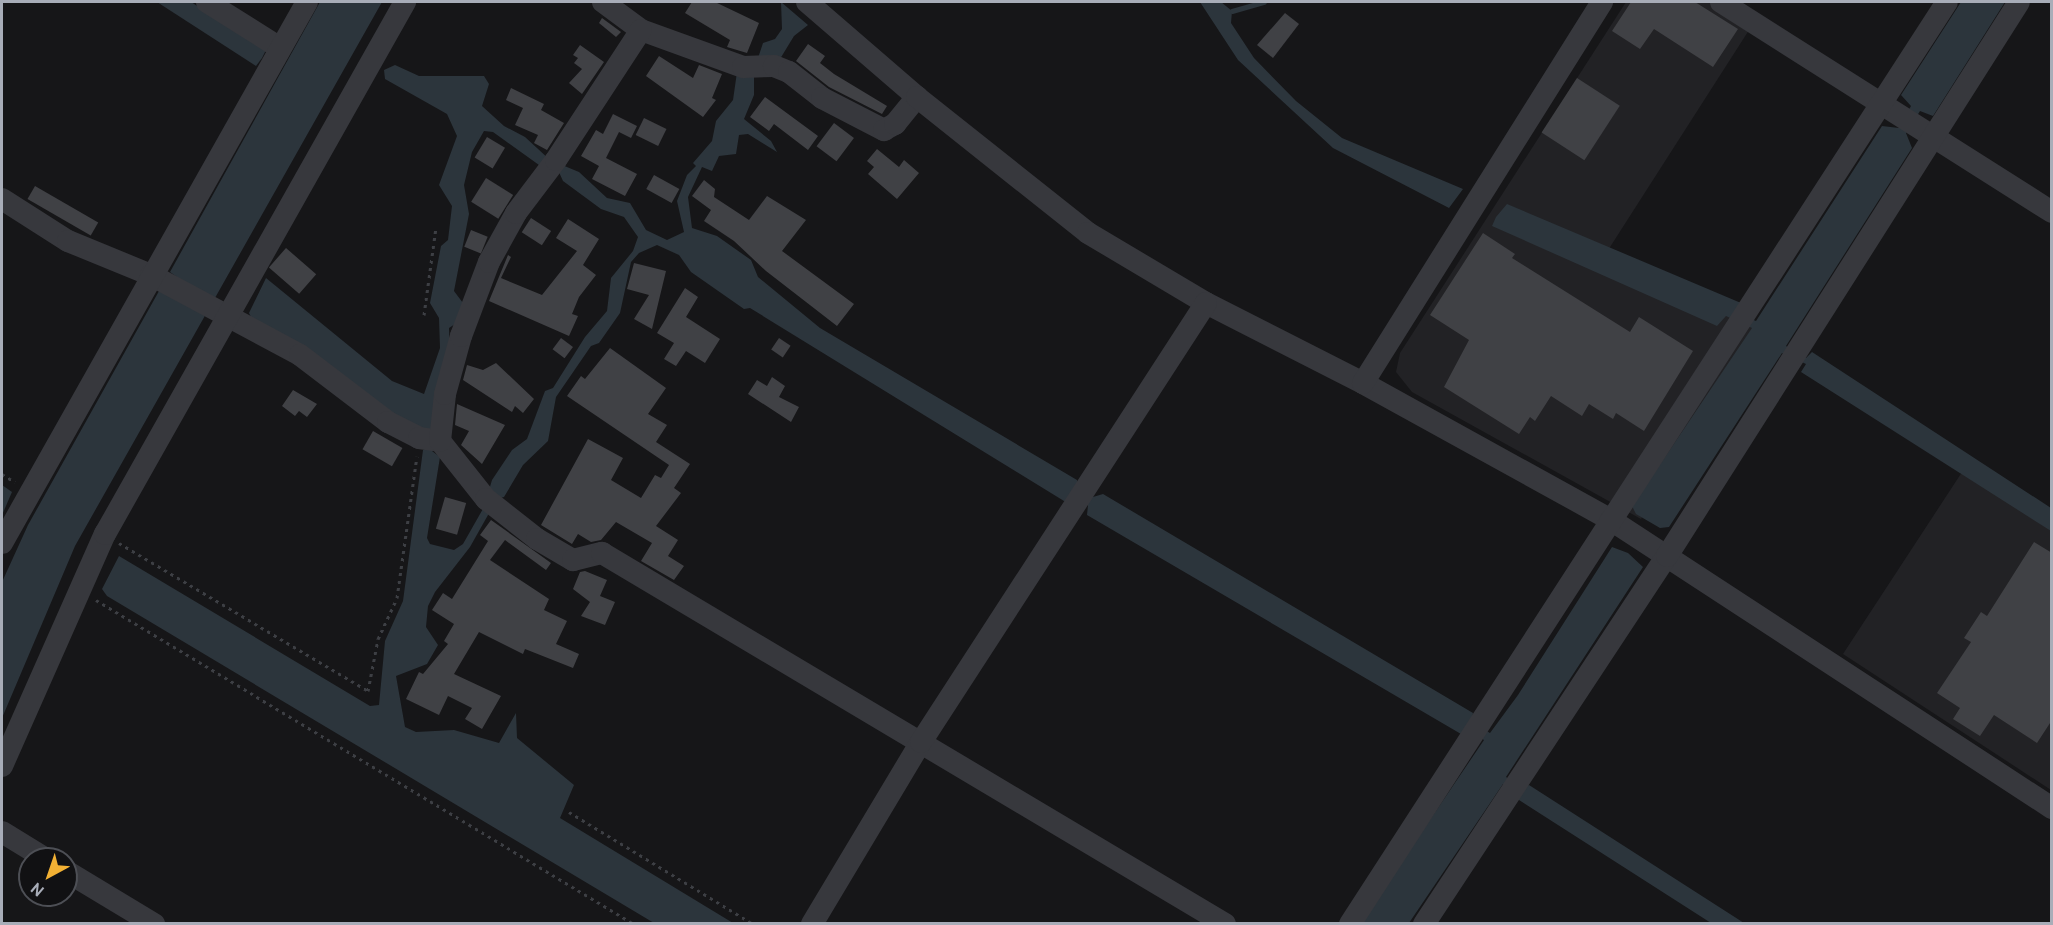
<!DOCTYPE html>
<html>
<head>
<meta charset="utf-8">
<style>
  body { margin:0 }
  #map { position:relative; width:2053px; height:925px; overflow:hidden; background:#161618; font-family:Cabin,sans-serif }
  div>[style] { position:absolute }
  .built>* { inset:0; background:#222225 }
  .water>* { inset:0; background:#2c353c }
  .stream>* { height:4.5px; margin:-2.25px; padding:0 2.25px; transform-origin:2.25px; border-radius:2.25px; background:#2c353c }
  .building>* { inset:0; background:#404145; transform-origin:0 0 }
  .path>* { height:3px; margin-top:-1.5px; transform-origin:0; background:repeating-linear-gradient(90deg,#3d3f44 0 3px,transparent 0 7.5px) }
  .minor>* { height:22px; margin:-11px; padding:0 11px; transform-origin:11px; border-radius:11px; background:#37383d }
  span { translate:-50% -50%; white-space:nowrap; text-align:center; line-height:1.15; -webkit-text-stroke:5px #111113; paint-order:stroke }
  .frame { position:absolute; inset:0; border:3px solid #a8adb8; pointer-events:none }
  .north { position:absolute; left:18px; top:847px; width:60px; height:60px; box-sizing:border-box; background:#111113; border:2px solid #4d4f55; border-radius:50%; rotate:220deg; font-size:16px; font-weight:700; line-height:24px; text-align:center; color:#a8adb8 }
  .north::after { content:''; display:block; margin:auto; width:21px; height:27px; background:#f2b134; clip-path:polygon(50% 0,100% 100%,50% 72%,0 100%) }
</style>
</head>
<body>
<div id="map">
  <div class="built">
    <div style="clip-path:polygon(1626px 2px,1710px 2px,1751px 27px,1603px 258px,1767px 331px,1641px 519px,1412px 392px,1396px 372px,1400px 353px)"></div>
    <div style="clip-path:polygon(1966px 466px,2051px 521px,2051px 790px,1843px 654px)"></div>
  </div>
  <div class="water">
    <div style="clip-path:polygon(157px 2px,191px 2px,266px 50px,262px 58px,256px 66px)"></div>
    <div style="clip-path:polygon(320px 2px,382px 2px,75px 546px,2px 718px,2px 582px,28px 525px,159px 291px,177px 277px,170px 272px)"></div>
    <div style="clip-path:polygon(evenodd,781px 2px,808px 25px,794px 36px,780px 59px,754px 76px,754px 95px,744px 119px,771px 141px,777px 152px,748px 134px,739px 135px,736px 154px,719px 156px,712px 171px,702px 167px,688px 197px,692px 228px,717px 236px,751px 260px,758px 277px,820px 328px,1077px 480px,1078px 488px,1093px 497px,1103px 494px,1473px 713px,1472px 722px,1490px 733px,1518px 695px,1612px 547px,1628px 553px,1643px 567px,1506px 777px,1523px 788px,1529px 785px,1744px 923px,1711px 923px,1519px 800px,1519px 795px,1503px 784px,1409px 923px,1360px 923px,1484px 740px,1468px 730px,1461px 734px,1087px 515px,1088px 505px,1064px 501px,750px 308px,744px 309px,691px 272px,679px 255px,657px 245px,639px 253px,631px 262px,620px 313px,599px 343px,591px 346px,556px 397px,548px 441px,523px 465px,504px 497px,497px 499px,470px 547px,435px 592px,428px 606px,426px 627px,438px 645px,427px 664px,396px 676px,405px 727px,416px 732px,454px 730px,499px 743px,516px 713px,517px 738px,574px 785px,560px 818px,733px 923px,654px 923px,107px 596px,102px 589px,119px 556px,370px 706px,379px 705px,385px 641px,403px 601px,423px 450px,427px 449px,389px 414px,253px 321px,249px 313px,266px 278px,392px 381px,424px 394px,440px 348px,439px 318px,430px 303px,441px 246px,448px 240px,452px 206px,439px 185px,457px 136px,447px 114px,385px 79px,384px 70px,395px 65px,419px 76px,484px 76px,489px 84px,482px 106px,504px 126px,525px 137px,550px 160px,579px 172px,607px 198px,630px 203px,646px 230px,667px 240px,684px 232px,677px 201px,687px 175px,696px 166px,693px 163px,712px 141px,716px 121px,733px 100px,737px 72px,757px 61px,763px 43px,775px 39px,782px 29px,781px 2px,484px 131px,493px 132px,539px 165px,558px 170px,563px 181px,601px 209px,624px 217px,638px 237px,633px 251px,611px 278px,607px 311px,585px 337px,553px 388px,545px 391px,527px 439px,512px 450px,492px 480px,484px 507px,463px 544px,454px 550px,430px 544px,427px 538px,440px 457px,432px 451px,450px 355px,449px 328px,458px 322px,463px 303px,454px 291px,469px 214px,464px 185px,472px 152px,484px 131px)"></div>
    <div style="clip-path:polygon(1200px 2px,1221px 2px,1232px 11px,1231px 23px,1254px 58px,1296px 101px,1342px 138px,1463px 189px,1449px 208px,1333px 148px,1238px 60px)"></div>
    <div style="clip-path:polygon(1961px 2px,2005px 2px,1933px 116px,1920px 111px,1906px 133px,1912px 148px,1786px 346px,1806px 358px,1812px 352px,2051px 508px,2051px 531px,1801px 372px,1806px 364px,1782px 353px,1669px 527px,1660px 528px,1636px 514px,1632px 506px,1752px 328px,1726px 316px,1717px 326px,1492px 226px,1496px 217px,1507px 204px,1741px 303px,1735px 312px,1756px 321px,1882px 126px,1899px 128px,1911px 106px,1901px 95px)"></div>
    <div style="clip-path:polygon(2px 485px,12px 492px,2px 515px)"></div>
  </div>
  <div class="stream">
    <div style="left:1232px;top:11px;width:33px;rotate:-16deg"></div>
  </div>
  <div class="building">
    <div style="clip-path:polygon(692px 2px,715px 2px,759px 23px,747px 53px,727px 47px,730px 40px,685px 13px)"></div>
    <div style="clip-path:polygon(1631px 2px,1695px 2px,1738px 29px,1713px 67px,1654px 29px,1640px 49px,1612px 31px)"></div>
    <div style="clip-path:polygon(1285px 13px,1299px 24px,1273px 58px,1257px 45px)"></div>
    <div style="clip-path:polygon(602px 18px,621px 32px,616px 37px,599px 23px)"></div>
    <div style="clip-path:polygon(808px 44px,825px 56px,820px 63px,834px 74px,887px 106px,882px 114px,829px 87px,796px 61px)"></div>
    <div style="clip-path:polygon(580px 45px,604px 62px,582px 94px,569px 83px,582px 69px,574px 63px,578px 58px,573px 55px)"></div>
    <div style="clip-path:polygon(659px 56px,693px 78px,699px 65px,722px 74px,712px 98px,716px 100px,703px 117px,646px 76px)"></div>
    <div style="left:1577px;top:78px;width:51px;height:65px;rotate:33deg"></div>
    <div style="clip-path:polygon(511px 88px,544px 104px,541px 110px,564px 123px,547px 150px,534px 143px,538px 135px,515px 125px,523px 108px,506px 100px)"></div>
    <div style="clip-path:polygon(765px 97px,818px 136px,808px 150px,774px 124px,769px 131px,750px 117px)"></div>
    <div style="clip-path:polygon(613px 114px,637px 126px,631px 138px,619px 132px,606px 158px,637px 174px,625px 196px,592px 179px,599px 166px,581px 156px,596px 130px,603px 134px)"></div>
    <div style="left:644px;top:118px;width:25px;height:19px;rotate:26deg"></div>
    <div style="left:834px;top:123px;width:25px;height:29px;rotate:37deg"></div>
    <div style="left:487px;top:137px;width:21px;height:24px;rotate:31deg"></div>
    <div style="clip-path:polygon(877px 149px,899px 167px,904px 160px,919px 173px,897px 199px,868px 174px,874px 167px,867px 161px)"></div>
    <div style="left:654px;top:175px;width:29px;height:16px;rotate:29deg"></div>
    <div style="left:486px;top:178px;width:32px;height:28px;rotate:32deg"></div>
    <div style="clip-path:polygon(704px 180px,715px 189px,714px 197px,749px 220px,767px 196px,806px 220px,782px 251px,854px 304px,837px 326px,766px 271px,734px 241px,704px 221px,711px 210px,692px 196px)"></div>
    <div style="left:35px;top:186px;width:73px;height:15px;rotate:30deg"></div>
    <div style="left:531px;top:218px;width:24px;height:17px;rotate:33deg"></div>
    <div style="clip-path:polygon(568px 219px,599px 239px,583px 265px,596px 275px,579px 297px,572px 314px,578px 316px,569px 336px,489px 301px,508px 255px,511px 257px,501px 278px,542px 295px,577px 251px,556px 238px)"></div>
    <div style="left:471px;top:230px;width:18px;height:18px;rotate:22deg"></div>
    <div style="clip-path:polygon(1483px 233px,1515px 254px,1512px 258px,1630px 332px,1639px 317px,1693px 351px,1644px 431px,1616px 413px,1613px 419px,1589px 404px,1582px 416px,1551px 396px,1535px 421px,1530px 417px,1519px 434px,1444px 387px,1469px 340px,1430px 315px)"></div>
    <div style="left:286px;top:248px;width:40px;height:26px;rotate:41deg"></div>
    <div style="clip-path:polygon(634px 263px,666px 271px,652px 329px,634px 319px,649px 295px,627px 289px)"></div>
    <div style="clip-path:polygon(685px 288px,698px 297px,686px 317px,720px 339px,705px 363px,686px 351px,676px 366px,664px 359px,674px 343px,657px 333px)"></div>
    <div style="left:561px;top:338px;width:15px;height:14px;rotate:37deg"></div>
    <div style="left:779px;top:338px;width:14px;height:14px;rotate:34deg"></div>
    <div style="clip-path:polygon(610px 348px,666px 388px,648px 414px,667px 425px,656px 442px,690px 464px,674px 488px,681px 493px,656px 526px,678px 540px,668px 556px,684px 566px,674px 580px,641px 561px,652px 543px,616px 522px,601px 540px,591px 542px,578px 534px,572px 544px,541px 525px,588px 439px,623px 458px,611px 480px,641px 498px,655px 475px,661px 478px,669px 465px,567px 396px,581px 376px,585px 379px)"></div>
    <div style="clip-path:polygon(496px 363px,534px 399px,523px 413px,515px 406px,512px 412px,463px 380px,467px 365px,483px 370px)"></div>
    <div style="clip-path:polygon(772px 377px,785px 386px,779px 397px,799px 407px,791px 422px,748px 394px,757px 380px,767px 386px)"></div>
    <div style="clip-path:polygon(293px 390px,317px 404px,307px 417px,299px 411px,295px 416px,282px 406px)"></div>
    <div style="clip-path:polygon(457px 404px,505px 425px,482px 464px,461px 445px,469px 431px,455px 425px)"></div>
    <div style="left:373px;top:431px;width:34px;height:21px;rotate:30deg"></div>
    <div style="left:445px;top:497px;width:22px;height:33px;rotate:16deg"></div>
    <div style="clip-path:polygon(491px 520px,551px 563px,546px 570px,505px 540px,490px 560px,549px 599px,544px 610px,567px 621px,556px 644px,579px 654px,573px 668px,525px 649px,523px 654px,479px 632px,454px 674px,501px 696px,482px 729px,465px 719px,472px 708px,448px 696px,439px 715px,406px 699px,419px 672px,423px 674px,448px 644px,444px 641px,454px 624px,432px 610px,443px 593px,452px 599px,488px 541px,480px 535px)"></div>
    <div style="clip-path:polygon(2034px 542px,2052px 553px,2052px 720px,2037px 743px,1994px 715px,1980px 736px,1953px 719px,1960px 708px,1937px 693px,1971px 642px,1964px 638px,1981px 612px,1987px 616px)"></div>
    <div style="clip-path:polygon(585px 571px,607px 580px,600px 596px,615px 602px,605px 625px,581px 616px,590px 602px,573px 589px,580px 572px)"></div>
  </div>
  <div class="path">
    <div style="left:424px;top:315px;width:89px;rotate:-82.2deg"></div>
    <div style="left:2px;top:474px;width:15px;rotate:32deg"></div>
    <div style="left:119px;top:543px;width:290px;rotate:30.7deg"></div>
    <div style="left:368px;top:691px;width:53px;rotate:-79.1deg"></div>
    <div style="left:378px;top:639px;width:45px;rotate:-65.1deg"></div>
    <div style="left:397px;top:598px;width:143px;rotate:-82deg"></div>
    <div style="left:96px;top:600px;width:628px;rotate:31.06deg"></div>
    <div style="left:569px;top:812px;width:215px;rotate:31.3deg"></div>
  </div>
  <div class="minor">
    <div style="left:207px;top:2px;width:86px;rotate:32.2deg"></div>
    <div style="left:603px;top:2px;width:47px;rotate:36.4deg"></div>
    <div style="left:641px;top:30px;width:109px;rotate:19.9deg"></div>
    <div style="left:743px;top:67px;width:31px;rotate:-2deg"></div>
    <div style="left:774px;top:66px;width:16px;rotate:22deg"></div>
    <div style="left:789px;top:72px;width:42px;rotate:38.2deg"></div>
    <div style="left:822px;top:98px;width:70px;rotate:27.3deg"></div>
    <div style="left:884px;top:130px;width:13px;rotate:-29deg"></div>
    <div style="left:895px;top:124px;width:35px;rotate:-51deg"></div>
    <div style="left:807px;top:2px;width:145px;rotate:40.8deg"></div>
    <div style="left:917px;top:97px;width:218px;rotate:38.5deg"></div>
    <div style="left:1088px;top:233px;width:137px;rotate:30.7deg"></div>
    <div style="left:1206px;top:303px;width:176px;rotate:27deg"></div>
    <div style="left:1363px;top:383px;width:283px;rotate:28.9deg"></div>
    <div style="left:1611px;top:520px;width:527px;rotate:33.15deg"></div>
    <div style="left:1721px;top:2px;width:392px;rotate:32.4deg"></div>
    <div style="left:2px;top:199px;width:78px;rotate:32.5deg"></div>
    <div style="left:68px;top:241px;width:90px;rotate:22.3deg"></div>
    <div style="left:151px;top:275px;width:169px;rotate:28.2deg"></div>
    <div style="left:300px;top:355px;width:111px;rotate:37.3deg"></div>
    <div style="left:388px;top:422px;width:35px;rotate:27deg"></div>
    <div style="left:419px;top:438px;width:21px;rotate:8deg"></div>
    <div style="left:440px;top:441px;width:74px;rotate:51.6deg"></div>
    <div style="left:486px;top:499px;width:65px;rotate:38.1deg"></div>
    <div style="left:537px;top:539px;width:42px;rotate:30.3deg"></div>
    <div style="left:573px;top:560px;width:30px;rotate:-14deg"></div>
    <div style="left:602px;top:553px;width:725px;rotate:30.77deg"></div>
    <div style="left:1363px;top:383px;width:450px;rotate:-57.9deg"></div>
    <div style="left:440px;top:441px;width:47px;rotate:-83.9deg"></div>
    <div style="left:445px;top:394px;width:60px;rotate:-74.6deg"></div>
    <div style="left:461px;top:336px;width:79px;rotate:-69.3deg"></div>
    <div style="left:489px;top:262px;width:56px;rotate:-61.1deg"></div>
    <div style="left:516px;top:213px;width:66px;rotate:-53deg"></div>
    <div style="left:556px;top:160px;width:155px;rotate:-56.8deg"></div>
    <div style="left:2px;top:543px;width:621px;rotate:-60.59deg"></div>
    <div style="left:2px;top:766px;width:254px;rotate:-66.1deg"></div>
    <div style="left:105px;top:534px;width:611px;rotate:-60.58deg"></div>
    <div style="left:2px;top:832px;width:52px;rotate:31.5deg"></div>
    <div style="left:66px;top:871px;width:103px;rotate:31.1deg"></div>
    <div style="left:812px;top:924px;width:212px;rotate:-59.1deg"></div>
    <div style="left:921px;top:742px;width:523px;rotate:-57.01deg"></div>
    <div style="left:1350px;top:924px;width:1098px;rotate:-57.08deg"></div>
    <div style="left:1424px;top:924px;width:441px;rotate:-56.6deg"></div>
    <div style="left:1667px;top:556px;width:656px;rotate:-57.57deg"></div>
  </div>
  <div class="frame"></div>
  <div class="north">N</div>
</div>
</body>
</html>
